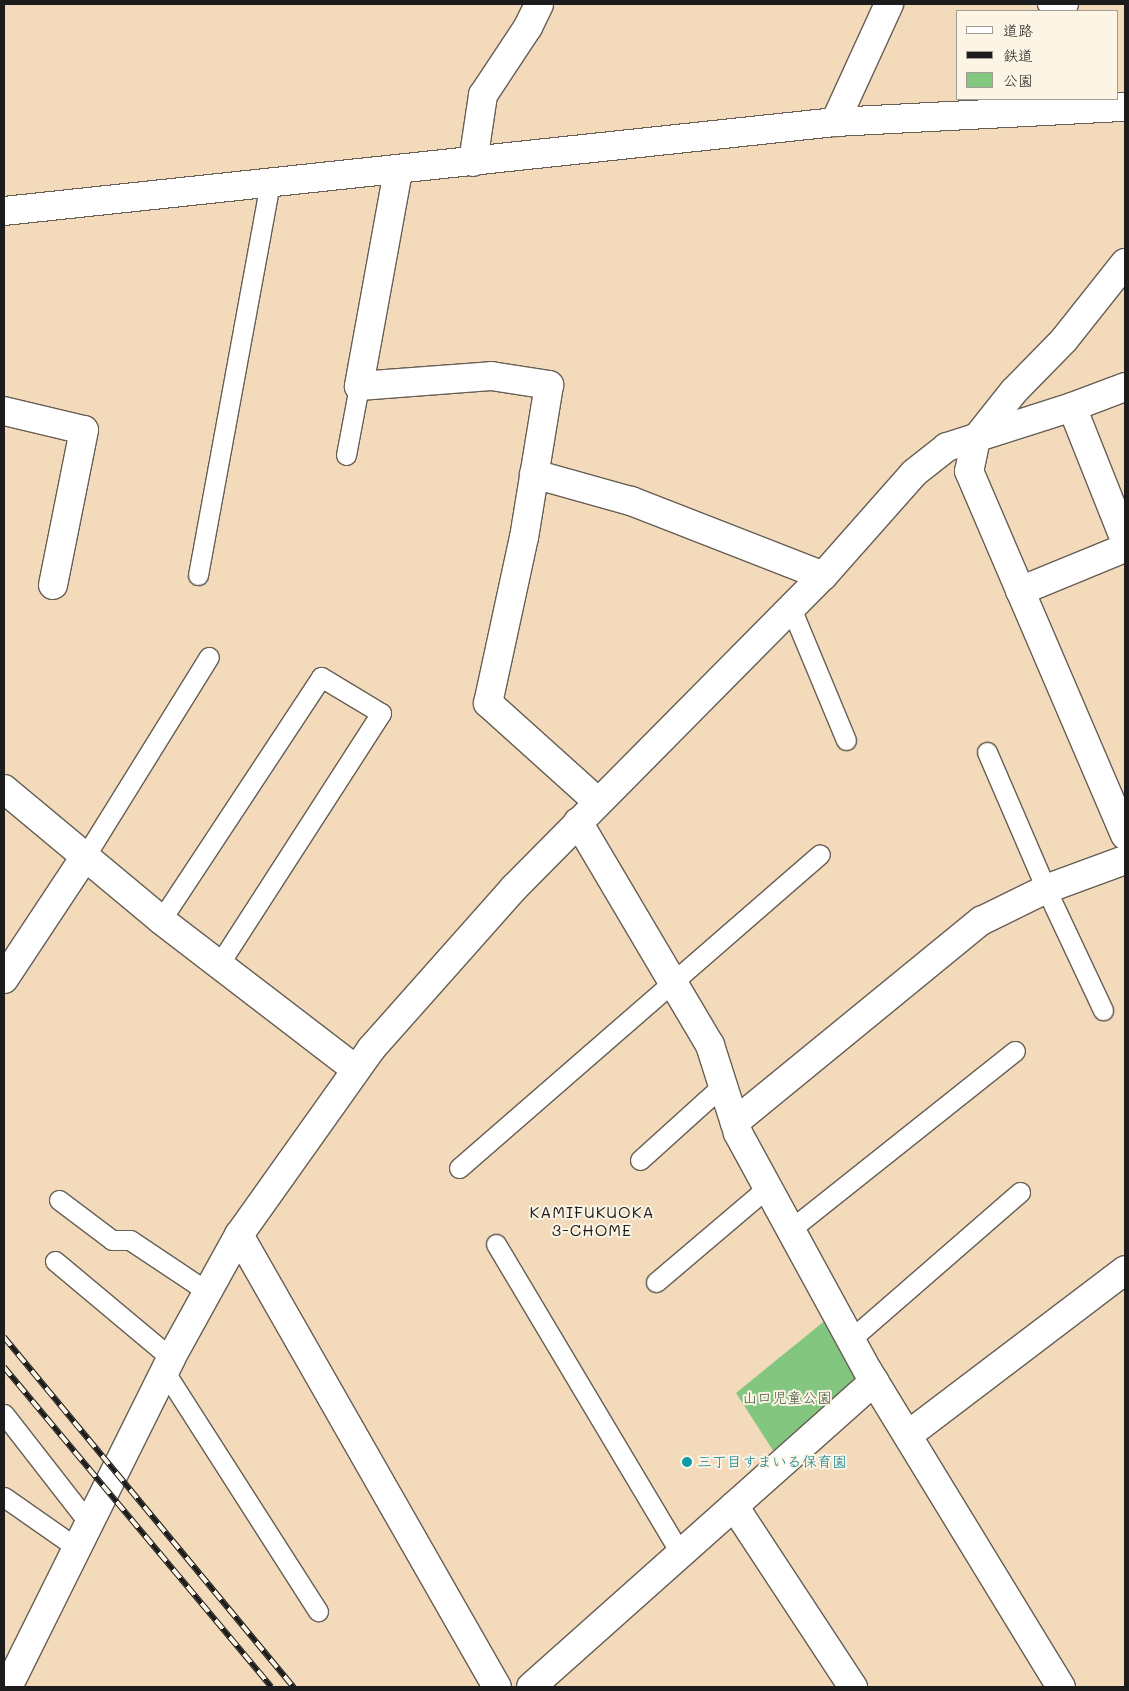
<!DOCTYPE html>
<html>
<head>
<meta charset="utf-8">
<style>
  body { margin:0 }
  #map { position:relative; width:1129px; height:1691px; overflow:hidden; background:#f2dabb; font-family:Mali,"Klee One",sans-serif }
  div>[style] { position:absolute }
  .green>* { inset:0; background:#82c680 }
  .roads { filter:drop-shadow(1px 0 #675e54) drop-shadow(-1px 0 #675e54) drop-shadow(0 1px #675e54) drop-shadow(0 -1px #675e54) }
  .service>* { height:19px; margin:-9.5px; padding:0 9.5px; transform-origin:9.5px; border-radius:9.5px; background:#fff }
  .minor>* { height:28px; margin:-14px; padding:0 14px; transform-origin:14px; border-radius:14px; background:#fff }
  .tertiary>* { height:28px; margin:-14px; padding:0 14px; transform-origin:14px; border-radius:14px; background:#fff }
  .rail>* { height:5.5px; margin-top:-2.75px; transform-origin:0; background:repeating-linear-gradient(90deg,#fcf5e5 0 11px,#1c1c1c 0 22px); box-sizing:border-box; border-block:1px solid #1c1c1c }
  .dots>* { width:14px; height:14px; translate:-50% -50%; box-sizing:border-box; border:2px solid #fcf5e5; border-radius:50% }
  span { translate:-50% -50%; white-space:nowrap; text-align:center; line-height:1.15; -webkit-text-stroke:4px #fcf5e5; paint-order:stroke }
  .park-label { font-size:15px; color:#40583f }
  .culture-label { font-size:15px; color:#0d838f }
  .left { translate:0 -50%; text-align:left }
  .neighbourhood-label { font-size:16px; color:#1c1c1c; letter-spacing:1px }
  .frame { position:absolute; inset:0; border:5px solid #1c1c1c; pointer-events:none }
  .legend { position:absolute; left:956px; top:10px; width:162px; height:90px; box-sizing:border-box; background:#fcf5e5; border:1px solid #a29e95; margin:0; padding:6px 9px; list-style:none; font-size:15px; color:#1c1c1c }
  .legend li { display:flex; align-items:center; gap:10px; height:25px }
  .legend b { width:25px; border:1px solid #a29e95 }
</style>
</head>
<body>
<div id="map">
  <div class="green">
    <div style="clip-path:polygon(827px 1319px,861px 1379px,776px 1455px,736px 1393px)"></div>
  </div>
  <div class="roads">
    <div class="service">
      <div style="left:1047px;top:4px;width:19px;rotate:21deg"></div>
      <div style="left:1065px;top:11px;width:8px;rotate:-67deg"></div>
      <div style="left:346px;top:455px;width:70px;rotate:-79.3deg"></div>
      <div style="left:198px;top:575px;width:398px;rotate:-79.6deg"></div>
      <div style="left:791px;top:608px;width:143px;rotate:67.4deg"></div>
      <div style="left:987px;top:752px;width:149px;rotate:66.7deg"></div>
      <div style="left:1046px;top:889px;width:134px;rotate:64.8deg"></div>
      <div style="left:86px;top:855px;width:233px;rotate:-58.2deg"></div>
      <div style="left:161px;top:920px;width:291px;rotate:-56.6deg"></div>
      <div style="left:321px;top:677px;width:70px;rotate:31deg"></div>
      <div style="left:381px;top:713px;width:299px;rotate:122.8deg"></div>
      <div style="left:640px;top:1160px;width:112px;rotate:-42.1deg"></div>
      <div style="left:459px;top:1168px;width:478px;rotate:-41deg"></div>
      <div style="left:59px;top:1200px;width:66px;rotate:37deg"></div>
      <div style="left:112px;top:1240px;width:18px"></div>
      <div style="left:130px;top:1240px;width:94px;rotate:33.7deg"></div>
      <div style="left:791px;top:1229px;width:286px;rotate:-38.5deg"></div>
      <div style="left:496px;top:1244px;width:361px;rotate:59.2deg"></div>
      <div style="left:55px;top:1261px;width:151px;rotate:39.9deg"></div>
      <div style="left:656px;top:1282px;width:147px;rotate:-40.3deg"></div>
      <div style="left:851px;top:1339px;width:224px;rotate:-41deg"></div>
      <div style="left:165px;top:1372px;width:284px;rotate:57.4deg"></div>
      <div style="left:4px;top:1414px;width:138px;rotate:52.1deg"></div>
      <div style="left:4px;top:1497px;width:89px;rotate:34.9deg"></div>
    </div>
    <div class="minor">
      <div style="left:835px;top:122px;width:130px;rotate:-65.4deg"></div>
      <div style="left:473px;top:162px;width:68px;rotate:-81.5deg"></div>
      <div style="left:483px;top:95px;width:82px;rotate:-56.5deg"></div>
      <div style="left:528px;top:27px;width:25px;rotate:-64deg"></div>
      <div style="left:398px;top:171px;width:219px;rotate:100.3deg"></div>
      <div style="left:359px;top:386px;width:132px;rotate:-4.3deg"></div>
      <div style="left:491px;top:376px;width:59px;rotate:8.8deg"></div>
      <div style="left:549px;top:385px;width:154px;rotate:99.3deg"></div>
      <div style="left:524px;top:537px;width:170px;rotate:102.2deg"></div>
      <div style="left:488px;top:703px;width:148px;rotate:42deg"></div>
      <div style="left:1125px;top:263px;width:98px;rotate:128.4deg"></div>
      <div style="left:1064px;top:340px;width:71px;rotate:134.4deg"></div>
      <div style="left:1014px;top:391px;width:61px;rotate:128.4deg"></div>
      <div style="left:976px;top:439px;width:33px;rotate:102deg"></div>
      <div style="left:969px;top:471px;width:396px;rotate:66.8deg"></div>
      <div style="left:1125px;top:387px;width:57px;rotate:159.3deg"></div>
      <div style="left:1072px;top:407px;width:143px;rotate:68.3deg"></div>
      <div style="left:4px;top:411px;width:82px;rotate:13.4deg"></div>
      <div style="left:84px;top:430px;width:158px;rotate:101.3deg"></div>
      <div style="left:534px;top:474px;width:101px;rotate:15.6deg"></div>
      <div style="left:631px;top:501px;width:206px;rotate:21.3deg"></div>
      <div style="left:1020px;top:591px;width:113px;rotate:-22.3deg"></div>
      <div style="left:4px;top:789px;width:204px;rotate:39.8deg"></div>
      <div style="left:161px;top:920px;width:245px;rotate:37.5deg"></div>
      <div style="left:578px;top:822px;width:259px;rotate:59.4deg"></div>
      <div style="left:710px;top:1045px;width:92px;rotate:72.3deg"></div>
      <div style="left:738px;top:1133px;width:271px;rotate:61.4deg"></div>
      <div style="left:868px;top:1371px;width:370px;rotate:58.6deg"></div>
      <div style="left:4px;top:979px;width:149px;rotate:-56.5deg"></div>
      <div style="left:735px;top:1122px;width:318px;rotate:-39.3deg"></div>
      <div style="left:981px;top:921px;width:72px;rotate:-26.2deg"></div>
      <div style="left:1046px;top:889px;width:84px;rotate:-20.2deg"></div>
      <div style="left:239px;top:1235px;width:520px;rotate:60.28deg"></div>
      <div style="left:908px;top:1435px;width:273px;rotate:-37.2deg"></div>
      <div style="left:734px;top:1506px;width:217px;rotate:56.7deg"></div>
      <div style="left:8px;top:1687px;width:367px;rotate:-63.6deg"></div>
      <div style="left:171px;top:1358px;width:141px;rotate:-61.1deg"></div>
      <div style="left:239px;top:1235px;width:228px;rotate:-54.6deg"></div>
      <div style="left:371px;top:1049px;width:215px;rotate:-48.4deg"></div>
      <div style="left:514px;top:888px;width:439px;rotate:-45.3deg"></div>
      <div style="left:823px;top:576px;width:137px;rotate:-48.5deg"></div>
      <div style="left:914px;top:473px;width:42px;rotate:-38.2deg"></div>
      <div style="left:947px;top:447px;width:131px;rotate:-17.7deg"></div>
      <div style="left:531px;top:1687px;width:460px;rotate:-41.7deg"></div>
    </div>
    <div class="tertiary">
      <div style="left:4px;top:211px;width:836px;rotate:-6.11deg"></div>
      <div style="left:835px;top:122px;width:290px;rotate:-3deg"></div>
    </div>
  </div>
  <div class="rail">
    <div style="left:4px;top:1337px;width:455px;rotate:50.4deg"></div>
    <div style="left:4px;top:1367px;width:417px;rotate:50.1deg"></div>
  </div>
  <div class="dots">
    <div style="left:687px;top:1462px;background:#0f9aa8"></div>
  </div>
  <div class="park-label">
    <span style="left:787px;top:1398px">山口児童公園</span>
  </div>
  <div class="culture-label">
    <span class="left" style="left:697px;top:1462px">三丁目すまいる保育園</span>
  </div>
  <div class="neighbourhood-label">
    <span style="left:592px;top:1221px">KAMIFUKUOKA<br>3-CHOME</span>
  </div>
  <div class="frame"></div>
  <ul class="legend">
  <li><b style="height:6px;background:#fff"></b>道路</li>
  <li><b style="height:6px;background:#1c1c1c"></b>鉄道</li>
  <li><b style="height:14px;background:#82c680"></b>公園</li>
  </ul>
</div>
</body>
</html>
